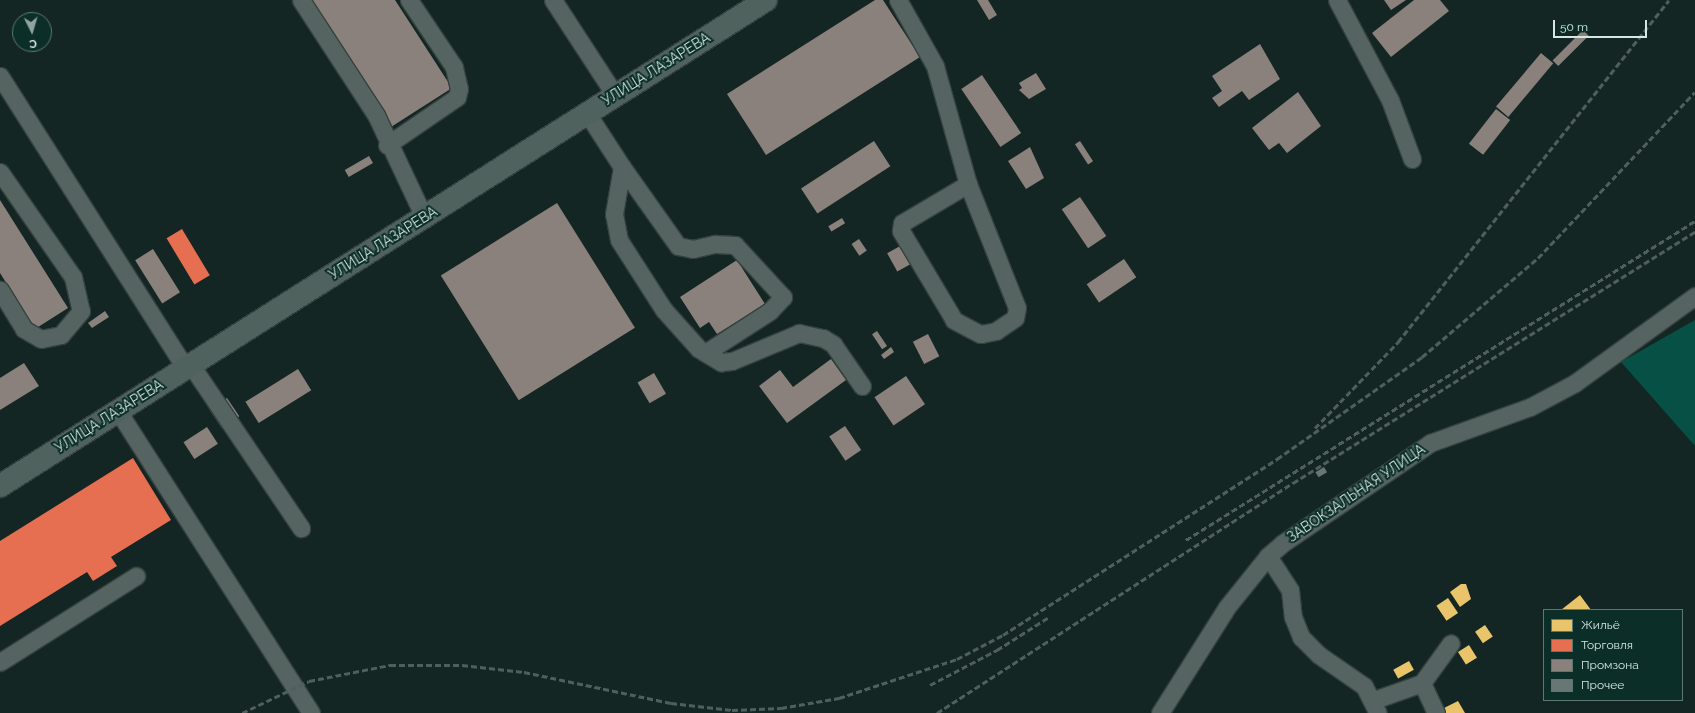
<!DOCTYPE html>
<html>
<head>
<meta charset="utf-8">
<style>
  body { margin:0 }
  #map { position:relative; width:1695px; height:713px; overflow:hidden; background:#142623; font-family:Raleway,sans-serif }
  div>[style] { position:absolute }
  .green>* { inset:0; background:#075046 }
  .homes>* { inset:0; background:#e9c46a; transform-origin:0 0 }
  .shops>* { inset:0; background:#e76f51; transform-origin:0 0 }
  .industry>* { inset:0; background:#8a817c; transform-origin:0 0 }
  .building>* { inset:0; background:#687774; transform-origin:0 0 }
  .roads { filter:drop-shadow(1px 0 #354240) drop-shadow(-1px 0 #354240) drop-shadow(0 1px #354240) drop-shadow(0 -1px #354240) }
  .minor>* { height:17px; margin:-8.5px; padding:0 8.5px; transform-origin:8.5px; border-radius:8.5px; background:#566461 }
  .major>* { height:22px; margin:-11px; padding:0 11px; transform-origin:11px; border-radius:11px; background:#50625e }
  .rail>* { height:3px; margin-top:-1.5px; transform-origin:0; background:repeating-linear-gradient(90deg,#515f5c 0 6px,transparent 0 9px) }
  span { translate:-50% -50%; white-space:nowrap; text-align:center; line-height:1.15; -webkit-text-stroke:4px #0c2e28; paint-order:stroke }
  .street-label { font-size:14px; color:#d4e7e2 }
  .legend { position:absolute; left:1543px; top:609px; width:140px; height:92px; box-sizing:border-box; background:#0c2e28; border:1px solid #5c7872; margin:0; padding:5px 7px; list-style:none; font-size:12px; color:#d4e7e2 }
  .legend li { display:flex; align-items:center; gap:8px; height:20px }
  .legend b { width:20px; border:1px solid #5c7872 }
  .north { position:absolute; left:12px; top:12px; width:40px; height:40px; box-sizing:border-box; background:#0c2e28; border:1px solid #5c7872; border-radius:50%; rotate:175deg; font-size:11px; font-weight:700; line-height:16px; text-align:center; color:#d4e7e2 }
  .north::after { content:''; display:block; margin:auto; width:14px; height:18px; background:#91a39f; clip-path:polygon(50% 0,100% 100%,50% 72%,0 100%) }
  .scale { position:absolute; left:1553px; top:20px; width:94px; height:18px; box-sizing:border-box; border:2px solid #d4e7e2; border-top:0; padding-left:5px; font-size:12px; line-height:14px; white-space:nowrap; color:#d4e7e2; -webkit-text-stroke:3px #0c2e28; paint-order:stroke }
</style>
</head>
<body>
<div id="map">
  <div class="green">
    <div style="clip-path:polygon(1695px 320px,1695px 446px,1621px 362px)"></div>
  </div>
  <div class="homes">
    <div style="clip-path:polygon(1461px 584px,1466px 584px,1471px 599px,1460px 607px,1450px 592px)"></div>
    <div style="clip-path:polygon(1580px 595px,1591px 610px,1561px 610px)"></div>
    <div style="left:1448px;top:598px;width:18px;height:14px;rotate:56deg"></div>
    <div style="left:1485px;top:625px;width:14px;height:12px;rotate:56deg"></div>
    <div style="left:1469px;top:645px;width:15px;height:13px;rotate:58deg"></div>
    <div style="left:1409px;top:661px;width:10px;height:18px;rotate:61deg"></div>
    <div style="clip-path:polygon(1458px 701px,1465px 713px,1444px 713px,1442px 709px)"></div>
  </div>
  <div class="shops">
    <div style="left:182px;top:229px;width:54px;height:18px;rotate:59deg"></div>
    <div style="clip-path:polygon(133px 458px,171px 520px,111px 557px,117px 566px,93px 581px,87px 572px,0 626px,0 541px)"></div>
  </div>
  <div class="industry">
    <div style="clip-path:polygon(309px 0,395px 0,452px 88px,391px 127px)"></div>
    <div style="clip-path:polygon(875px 0,883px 0,920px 57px,766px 155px,727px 94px)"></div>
    <div style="clip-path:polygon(977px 0,988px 0,997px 15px,989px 20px)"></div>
    <div style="clip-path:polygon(1384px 0,1406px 0,1391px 10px)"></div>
    <div style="clip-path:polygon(1414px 0,1440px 0,1449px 11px,1391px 57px,1372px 33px)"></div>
    <div style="left:1583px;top:30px;width:8px;height:43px;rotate:45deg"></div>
    <div style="clip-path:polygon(1260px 44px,1280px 79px,1249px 100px,1242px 91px,1219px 107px,1212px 98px,1222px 91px,1212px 76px)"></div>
    <div style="left:1541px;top:53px;width:16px;height:70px;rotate:40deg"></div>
    <div style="clip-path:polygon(1036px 73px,1046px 89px,1029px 99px,1019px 90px,1022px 88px,1019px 83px)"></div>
    <div style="left:982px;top:75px;width:70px;height:25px;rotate:56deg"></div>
    <div style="clip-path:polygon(1298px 92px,1321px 126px,1287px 153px,1279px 143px,1269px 150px,1252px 128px)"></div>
    <div style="left:1496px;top:109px;width:18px;height:44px;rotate:38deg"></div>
    <div style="left:874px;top:141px;width:30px;height:87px;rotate:57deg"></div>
    <div style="left:1080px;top:141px;width:24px;height:6px;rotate:57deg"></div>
    <div style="clip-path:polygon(1030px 147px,1044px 178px,1026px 189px,1008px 161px)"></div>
    <div style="left:369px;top:156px;width:8px;height:28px;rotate:60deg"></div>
    <div style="left:1080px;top:197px;width:47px;height:22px;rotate:56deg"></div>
    <div style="clip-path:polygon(0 200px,68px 308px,35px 329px,0 273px)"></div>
    <div style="left:557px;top:203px;width:147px;height:137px;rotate:58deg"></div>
    <div style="left:842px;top:218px;width:6px;height:16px;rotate:59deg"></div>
    <div style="left:859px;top:239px;width:14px;height:9px;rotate:56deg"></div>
    <div style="left:902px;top:245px;width:21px;height:17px;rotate:61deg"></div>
    <div style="left:153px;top:249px;width:51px;height:21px;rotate:58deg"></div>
    <div style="left:1124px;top:259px;width:22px;height:45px;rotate:56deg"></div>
    <div style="clip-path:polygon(737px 260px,765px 304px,717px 334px,709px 322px,700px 328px,680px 297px)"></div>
    <div style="clip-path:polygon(105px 311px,109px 317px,92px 328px,88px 323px)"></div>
    <div style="left:877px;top:331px;width:18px;height:6px;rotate:56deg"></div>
    <div style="left:928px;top:334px;width:25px;height:17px;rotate:63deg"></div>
    <div style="clip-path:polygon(891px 347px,894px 352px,884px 359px,881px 355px)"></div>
    <div style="clip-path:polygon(831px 359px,846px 380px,787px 423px,759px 386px,780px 370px,793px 387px)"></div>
    <div style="clip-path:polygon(24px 363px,39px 386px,0 410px,0 378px)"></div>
    <div style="left:298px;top:369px;width:25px;height:62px;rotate:58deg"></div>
    <div style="left:654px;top:373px;width:24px;height:19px;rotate:60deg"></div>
    <div style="left:906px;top:376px;width:34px;height:38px;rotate:56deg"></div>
    <div style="left:227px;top:398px;width:22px;height:21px;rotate:56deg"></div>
    <div style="left:845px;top:426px;width:29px;height:19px;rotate:56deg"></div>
    <div style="left:207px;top:427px;width:20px;height:28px;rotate:57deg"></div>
  </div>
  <div class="building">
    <div style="left:1324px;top:467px;width:6px;height:10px;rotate:59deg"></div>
  </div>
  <div class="roads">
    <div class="minor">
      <div style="left:301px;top:0;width:137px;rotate:56.9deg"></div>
      <div style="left:376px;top:115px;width:113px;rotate:64.8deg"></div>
      <div style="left:553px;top:0;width:113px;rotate:56.9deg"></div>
      <div style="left:898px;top:0;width:76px;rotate:60.7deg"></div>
      <div style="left:935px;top:66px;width:123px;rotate:74.4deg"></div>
      <div style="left:968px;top:184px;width:133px;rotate:68.4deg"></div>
      <div style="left:1017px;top:308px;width:10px;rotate:101deg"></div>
      <div style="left:1015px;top:318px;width:23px;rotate:146deg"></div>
      <div style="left:996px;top:331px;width:16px;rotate:169deg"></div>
      <div style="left:980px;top:334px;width:30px;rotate:-152deg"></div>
      <div style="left:954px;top:320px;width:104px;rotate:-120.8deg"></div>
      <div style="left:901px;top:231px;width:8px;rotate:-83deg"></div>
      <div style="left:902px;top:223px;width:77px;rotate:-30.6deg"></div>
      <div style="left:1337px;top:0;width:113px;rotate:62.1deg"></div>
      <div style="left:1390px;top:100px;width:63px;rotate:69.6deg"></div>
      <div style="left:0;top:76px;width:346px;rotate:57.6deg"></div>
      <div style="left:587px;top:113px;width:64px;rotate:57.1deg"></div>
      <div style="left:622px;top:167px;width:48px;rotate:99.7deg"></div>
      <div style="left:614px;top:214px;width:26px;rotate:79deg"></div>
      <div style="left:619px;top:240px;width:83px;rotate:57.3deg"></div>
      <div style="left:664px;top:310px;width:52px;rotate:48.1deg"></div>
      <div style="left:699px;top:349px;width:26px;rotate:31deg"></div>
      <div style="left:721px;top:362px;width:11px;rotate:-5deg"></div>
      <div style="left:732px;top:361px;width:73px;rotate:-22.7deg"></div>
      <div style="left:799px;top:333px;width:25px;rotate:12deg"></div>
      <div style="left:823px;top:338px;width:12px;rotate:31deg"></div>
      <div style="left:833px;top:344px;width:51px;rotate:55.4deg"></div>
      <div style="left:387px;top:145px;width:85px;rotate:-34.4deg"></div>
      <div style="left:457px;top:97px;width:8px;rotate:-76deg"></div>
      <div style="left:459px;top:89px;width:23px;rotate:-103deg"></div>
      <div style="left:454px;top:67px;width:81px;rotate:-123.9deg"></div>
      <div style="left:622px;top:167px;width:97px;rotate:54.7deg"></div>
      <div style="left:678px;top:246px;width:15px;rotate:11deg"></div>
      <div style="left:693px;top:249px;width:23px;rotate:-13deg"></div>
      <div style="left:715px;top:244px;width:20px;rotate:3deg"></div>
      <div style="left:735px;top:245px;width:71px;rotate:47.3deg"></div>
      <div style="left:783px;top:297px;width:19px;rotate:133deg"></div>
      <div style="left:770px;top:311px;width:77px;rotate:147.1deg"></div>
      <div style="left:0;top:172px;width:128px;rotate:55.2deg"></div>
      <div style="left:73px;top:277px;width:35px;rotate:77deg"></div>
      <div style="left:81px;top:311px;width:31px;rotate:130deg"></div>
      <div style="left:61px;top:335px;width:20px;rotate:169deg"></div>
      <div style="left:41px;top:339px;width:20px;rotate:-150deg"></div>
      <div style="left:24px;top:329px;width:46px;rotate:-121.6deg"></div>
      <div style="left:191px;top:365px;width:197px;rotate:56deg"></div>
      <div style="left:118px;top:411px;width:358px;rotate:57.4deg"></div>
      <div style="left:1268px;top:556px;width:40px;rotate:57.1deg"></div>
      <div style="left:1290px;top:590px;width:27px;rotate:84deg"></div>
      <div style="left:1293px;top:617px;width:22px;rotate:68deg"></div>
      <div style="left:1301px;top:637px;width:25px;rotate:45deg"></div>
      <div style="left:1319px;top:655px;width:55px;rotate:34.6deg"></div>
      <div style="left:1364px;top:686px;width:30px;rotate:63deg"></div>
      <div style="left:0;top:662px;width:161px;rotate:-32.3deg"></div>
      <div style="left:1422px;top:683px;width:33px;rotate:65deg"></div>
      <div style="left:1374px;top:700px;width:51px;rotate:-19.5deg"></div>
      <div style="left:1422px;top:683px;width:49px;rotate:-54.1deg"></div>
      <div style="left:1160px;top:713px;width:125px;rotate:-57.7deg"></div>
      <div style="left:1227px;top:607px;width:65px;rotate:-51.2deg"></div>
      <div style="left:1268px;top:556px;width:20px;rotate:-41deg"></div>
      <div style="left:1283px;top:543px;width:178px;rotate:-34.2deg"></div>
      <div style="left:1430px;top:443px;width:106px;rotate:-19.8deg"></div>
      <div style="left:1530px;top:407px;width:51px;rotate:-28.1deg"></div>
      <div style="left:1575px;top:383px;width:148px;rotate:-35.9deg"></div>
    </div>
    <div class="major">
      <div style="left:0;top:486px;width:907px;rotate:-32.39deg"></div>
    </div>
  </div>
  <div class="rail">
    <div style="left:1315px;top:428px;width:120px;rotate:-46deg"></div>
    <div style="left:1398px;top:342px;width:436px;rotate:-51.6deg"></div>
    <div style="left:1186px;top:540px;width:601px;rotate:-32.08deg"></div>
    <div style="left:930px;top:685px;width:76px;rotate:-27.6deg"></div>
    <div style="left:997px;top:650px;width:62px;rotate:-32.4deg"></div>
    <div style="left:242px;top:713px;width:74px;rotate:-25.5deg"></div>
    <div style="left:309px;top:681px;width:83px;rotate:-11.2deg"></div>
    <div style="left:390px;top:665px;width:72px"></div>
    <div style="left:462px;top:665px;width:62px;rotate:6.4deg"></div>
    <div style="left:524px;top:672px;width:150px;rotate:11.9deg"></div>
    <div style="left:671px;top:703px;width:61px;rotate:6.5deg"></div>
    <div style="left:732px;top:710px;width:49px;rotate:-2.3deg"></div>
    <div style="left:781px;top:708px;width:59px;rotate:-9.8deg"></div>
    <div style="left:839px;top:698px;width:124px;rotate:-18.3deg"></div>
    <div style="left:957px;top:659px;width:52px;rotate:-27.6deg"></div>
    <div style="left:1003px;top:635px;width:326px;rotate:-32.7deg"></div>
    <div style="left:1277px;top:459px;width:177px;rotate:-35.1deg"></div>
    <div style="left:1422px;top:357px;width:153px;rotate:-40.5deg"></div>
    <div style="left:1538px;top:258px;width:228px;rotate:-46.6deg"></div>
    <div style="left:937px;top:713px;width:424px;rotate:-32.9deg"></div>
    <div style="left:1293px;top:483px;width:474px;rotate:-32deg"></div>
  </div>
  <div class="street-label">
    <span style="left:656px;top:69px;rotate:-32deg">УЛИЦА ЛАЗАРЕВА</span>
    <span style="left:383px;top:243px;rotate:-32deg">УЛИЦА ЛАЗАРЕВА</span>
    <span style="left:109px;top:416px;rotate:-32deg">УЛИЦА ЛАЗАРЕВА</span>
    <span style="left:1356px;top:493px;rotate:-34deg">ЗАВОКЗАЛЬНАЯ УЛИЦА</span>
  </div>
  <ul class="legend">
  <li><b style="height:11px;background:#e9c46a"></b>Жильё</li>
  <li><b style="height:11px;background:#e76f51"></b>Торговля</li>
  <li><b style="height:11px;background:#8a817c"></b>Промзона</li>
  <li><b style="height:11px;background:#687774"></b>Прочее</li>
  </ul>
  <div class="north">С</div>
  <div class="scale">50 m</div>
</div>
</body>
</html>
